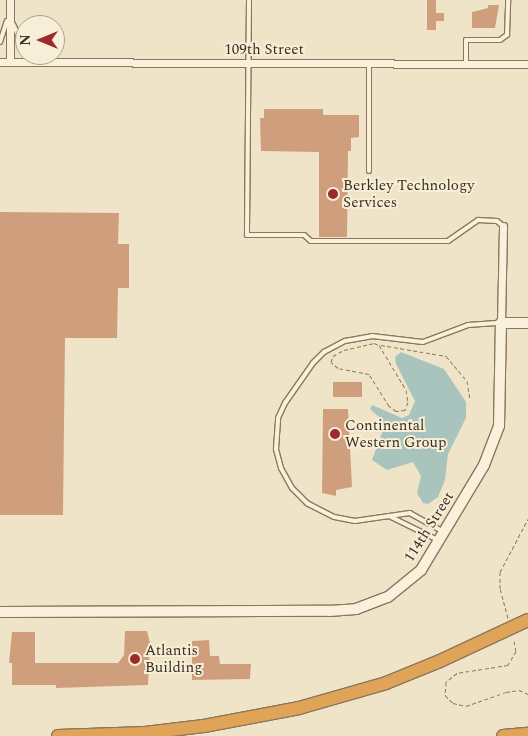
<!DOCTYPE html>
<html>
<head>
<meta charset="utf-8">
<style>
  body { margin:0 }
  #map { position:relative; width:528px; height:736px; overflow:hidden; background:#f0e4c8; font-family:Spectral,serif }
  div>[style] { position:absolute }
  .water>* { inset:0; background:#a9c4bc }
  .building>* { inset:0; background:#cf9f7d; transform-origin:0 0 }
  .path>* { height:1px; margin-top:-0.5px; transform-origin:0; background:repeating-linear-gradient(90deg,#8d765c 0 4px,transparent 0 6.5px) }
  .roads { filter:drop-shadow(1px 0 #8d765c) drop-shadow(-1px 0 #8d765c) drop-shadow(0 1px #8d765c) drop-shadow(0 -1px #8d765c) }
  .lane>* { height:4px; margin:-2px; padding:0 2px; transform-origin:2px; border-radius:2px; background:#faf1dc }
  .street>* { height:7px; margin:-3.5px; padding:0 3.5px; transform-origin:3.5px; border-radius:3.5px; background:#faf1dc }
  .secondary>* { height:10px; margin:-5px; padding:0 5px; transform-origin:5px; border-radius:5px; background:#faf1dc }
  .highway>* { height:12px; margin:-6px; padding:0 6px; transform-origin:6px; border-radius:6px; background:#e0a458 }
  .dots>* { width:14px; height:14px; translate:-50% -50%; box-sizing:border-box; border:2px solid #f7eed8; border-radius:50% }
  span { translate:-50% -50%; white-space:nowrap; text-align:center; line-height:1.15; -webkit-text-stroke:4px #f7eed8; paint-order:stroke }
  .street-label { font-size:15px; color:#3d2e20 }
  .poi-label { font-size:15px; color:#3d2e20 }
  .left { translate:0 -50%; text-align:left }
  .north { position:absolute; left:15px; top:15px; width:50px; height:50px; box-sizing:border-box; background:#f7eed8; border:1px solid #ada18e; border-radius:50%; rotate:270deg; font-size:14px; font-weight:700; line-height:20px; text-align:center; color:#3d2e20 }
  .north::after { content:''; display:block; margin:auto; width:18px; height:22px; background:#9e2a2b; clip-path:polygon(50% 0,100% 100%,50% 72%,0 100%) }
</style>
</head>
<body>
<div id="map">
  <div class="water">
    <div style="clip-path:polygon(401px 352px,444px 369px,466px 402px,466px 418px,448px 454px,445px 480px,438px 497px,428px 504px,423px 503px,417px 493px,421px 476px,413px 462px,387px 470px,372px 460px,384px 428px,379px 417px,370px 409px,372px 405px,402px 418px,409px 415px,415px 401px,396px 364px,395px 357px)"></div>
  </div>
  <div class="building">
    <div style="clip-path:polygon(427px 0,436px 0,436px 13px,444px 13px,444px 21px,436px 21px,436px 30px,427px 30px)"></div>
    <div style="clip-path:polygon(488px 5px,499px 5px,495px 28px,472px 28px,472px 12px,488px 8px)"></div>
    <div style="clip-path:polygon(264px 109px,323px 109px,323px 115px,359px 115px,359px 137px,351px 138px,351px 151px,348px 151px,347px 237px,319px 237px,319px 152px,261px 151px,260px 118px,264px 118px)"></div>
    <div style="clip-path:polygon(0 212px,119px 213px,118px 244px,129px 244px,129px 288px,118px 288px,117px 338px,65px 338px,63px 515px,0 515px)"></div>
    <div style="left:333px;top:382px;width:29px;height:15px"></div>
    <div style="clip-path:polygon(323px 409px,348px 409px,352px 487px,336px 490px,336px 496px,322px 493px)"></div>
    <div style="clip-path:polygon(125px 631px,147px 631px,150px 643px,148px 685px,56px 688px,56px 685px,12px 685px,12px 663px,9px 663px,12px 632px,35px 632px,35px 663px,118px 663px,124px 655px)"></div>
    <div style="clip-path:polygon(209px 640px,210px 656px,219px 656px,220px 664px,251px 664px,250px 679px,192px 680px,192px 641px)"></div>
  </div>
  <div class="path">
    <div style="left:374px;top:343px;width:5px;rotate:22deg"></div>
    <div style="left:379px;top:345px;width:52px;rotate:59deg"></div>
    <div style="left:406px;top:390px;width:12px;rotate:81deg"></div>
    <div style="left:408px;top:402px;width:9px;rotate:111deg"></div>
    <div style="left:405px;top:410px;width:9px;rotate:174deg"></div>
    <div style="left:396px;top:411px;width:9px;rotate:-144deg"></div>
    <div style="left:389px;top:406px;width:38px;rotate:-122deg"></div>
    <div style="left:369px;top:374px;width:32px;rotate:-169deg"></div>
    <div style="left:338px;top:368px;width:9px;rotate:-139deg"></div>
    <div style="left:331px;top:362px;width:6px;rotate:-72deg"></div>
    <div style="left:333px;top:356px;width:13px;rotate:-29deg"></div>
    <div style="left:344px;top:350px;width:31px;rotate:-13deg"></div>
    <div style="left:381px;top:345px;width:66px;rotate:9.6deg"></div>
    <div style="left:446px;top:356px;width:33px;rotate:50deg"></div>
    <div style="left:467px;top:381px;width:19px;rotate:81deg"></div>
    <div style="left:508px;top:618px;width:30px;rotate:-105deg"></div>
    <div style="left:500px;top:589px;width:17px;rotate:-90deg"></div>
    <div style="left:500px;top:572px;width:60px;rotate:-62.2deg"></div>
    <div style="left:514px;top:641px;width:10px;rotate:79deg"></div>
    <div style="left:516px;top:651px;width:16px;rotate:120deg"></div>
    <div style="left:508px;top:665px;width:52px;rotate:171.1deg"></div>
    <div style="left:457px;top:673px;width:14px;rotate:141deg"></div>
    <div style="left:446px;top:682px;width:13px;rotate:94deg"></div>
    <div style="left:445px;top:695px;width:11px;rotate:45deg"></div>
    <div style="left:453px;top:703px;width:13px;rotate:13deg"></div>
    <div style="left:466px;top:706px;width:42px;rotate:-19.3deg"></div>
    <div style="left:506px;top:692px;width:13px;rotate:-9deg"></div>
    <div style="left:519px;top:690px;width:10px;rotate:24deg"></div>
  </div>
  <div class="roads">
    <div class="lane">
      <div style="left:249px;top:0;width:235px;rotate:90.5deg"></div>
      <div style="left:247px;top:235px;width:57px"></div>
      <div style="left:304px;top:235px;width:9px;rotate:41deg"></div>
      <div style="left:311px;top:241px;width:137px"></div>
      <div style="left:448px;top:241px;width:37px;rotate:-35deg"></div>
      <div style="left:478px;top:220px;width:19px;rotate:3deg"></div>
      <div style="left:497px;top:221px;width:8px;rotate:40deg"></div>
      <div style="left:13px;top:24px;width:29px;rotate:65deg"></div>
      <div style="left:0;top:42px;width:22px;rotate:-72deg"></div>
      <div style="left:32px;top:55px;width:21px;rotate:14deg"></div>
      <div style="left:466px;top:64px;width:24px;rotate:-90deg"></div>
      <div style="left:466px;top:40px;width:34px"></div>
      <div style="left:500px;top:40px;width:9px;rotate:-36deg"></div>
      <div style="left:507px;top:35px;width:35px;rotate:-88deg"></div>
      <div style="left:369px;top:171px;width:107px;rotate:-90deg"></div>
      <div style="left:389px;top:516px;width:55px;rotate:26.1deg"></div>
      <div style="left:442px;top:531px;width:37px;rotate:-151deg"></div>
      <div style="left:410px;top:513px;width:56px;rotate:171.7deg"></div>
      <div style="left:355px;top:521px;width:21px;rotate:-169deg"></div>
      <div style="left:334px;top:517px;width:30px;rotate:-153deg"></div>
      <div style="left:307px;top:503px;width:21px;rotate:-135deg"></div>
      <div style="left:292px;top:488px;width:23px;rotate:-119deg"></div>
      <div style="left:281px;top:468px;width:20px;rotate:-105deg"></div>
      <div style="left:276px;top:449px;width:31px;rotate:-86deg"></div>
      <div style="left:278px;top:418px;width:17px;rotate:-65deg"></div>
      <div style="left:285px;top:403px;width:49px;rotate:-55deg"></div>
      <div style="left:313px;top:363px;width:16px;rotate:-45deg"></div>
      <div style="left:324px;top:352px;width:24px;rotate:-28deg"></div>
      <div style="left:345px;top:341px;width:27px;rotate:-10deg"></div>
      <div style="left:372px;top:336px;width:51px;rotate:6.7deg"></div>
      <div style="left:423px;top:342px;width:48px;rotate:-20.7deg"></div>
      <div style="left:468px;top:325px;width:32px;rotate:-4deg"></div>
    </div>
    <div class="street">
      <div style="left:0;top:62px;width:528px;rotate:0.22deg"></div>
      <div style="left:10px;top:62px;width:62px;rotate:-90deg"></div>
      <div style="left:501px;top:323px;width:97px;rotate:-88.8deg"></div>
    </div>
    <div class="secondary">
      <div style="left:0;top:612px;width:329px;rotate:-0.2deg"></div>
      <div style="left:329px;top:611px;width:27px;rotate:-4deg"></div>
      <div style="left:356px;top:609px;width:34px;rotate:-21deg"></div>
      <div style="left:388px;top:597px;width:43px;rotate:-39.3deg"></div>
      <div style="left:421px;top:570px;width:122px;rotate:-59deg"></div>
      <div style="left:484px;top:465px;width:42px;rotate:-69deg"></div>
      <div style="left:499px;top:426px;width:103px;rotate:-88.9deg"></div>
      <div style="left:501px;top:323px;width:27px"></div>
    </div>
    <div class="highway">
      <div style="left:58px;top:736px;width:87px;rotate:-2deg"></div>
      <div style="left:145px;top:733px;width:59px;rotate:-6.8deg"></div>
      <div style="left:204px;top:726px;width:97px;rotate:-10.7deg"></div>
      <div style="left:299px;top:708px;width:91px;rotate:-16deg"></div>
      <div style="left:386px;top:683px;width:58px;rotate:-22.2deg"></div>
      <div style="left:440px;top:661px;width:97px;rotate:-25deg"></div>
      <div style="left:503px;top:736px;width:25px;rotate:-5deg"></div>
    </div>
  </div>
  <div class="dots">
    <div style="left:333px;top:194px;background:#9e2a2b"></div>
    <div style="left:335px;top:434px;background:#9e2a2b"></div>
    <div style="left:135px;top:659px;background:#9e2a2b"></div>
  </div>
  <div class="street-label">
    <span style="left:264px;top:50px">109th Street</span>
    <span style="left:429px;top:527px;rotate:-58deg">114th Street</span>
  </div>
  <div class="poi-label">
    <span class="left" style="left:343px;top:194px">Berkley Technology<br>Services</span>
    <span class="left" style="left:345px;top:434px">Continental<br>Western Group</span>
    <span class="left" style="left:145px;top:659px">Atlantis<br>Building</span>
  </div>
  <div class="north">N</div>
</div>
</body>
</html>
